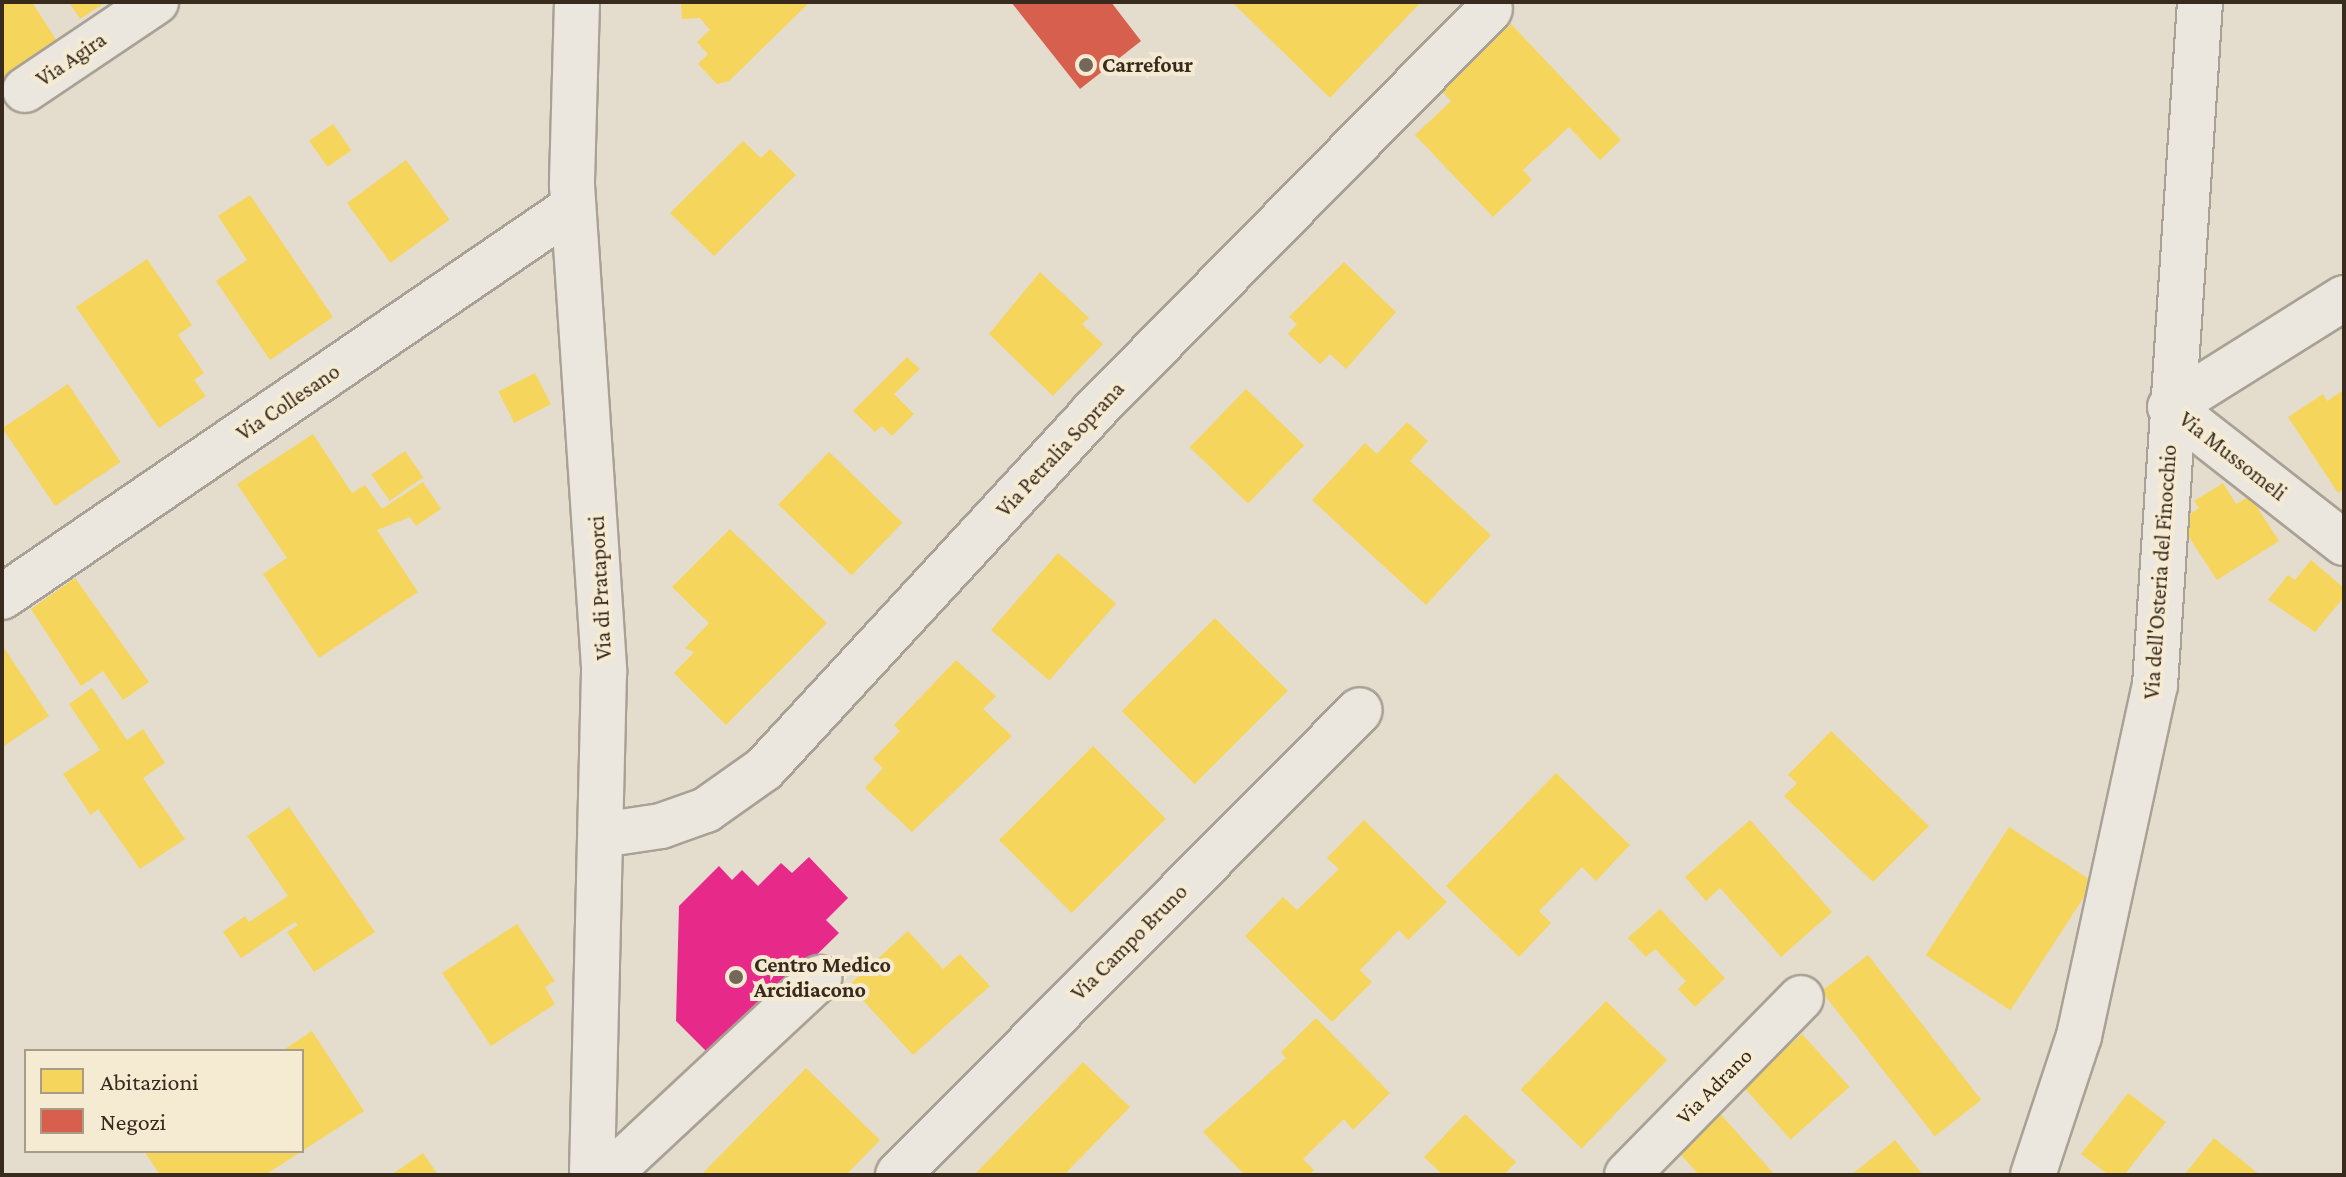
<!DOCTYPE html>
<html>
<head>
<meta charset="utf-8">
<style>
  body { margin:0 }
  #map { position:relative; width:2346px; height:1177px; overflow:hidden; background:#e4dccc; font-family:"Crimson Pro",serif }
  div>[style] { position:absolute }
  .homes>* { inset:0; background:#f6d55c; transform-origin:0 0 }
  .shops>* { inset:0; background:#d6604d }
  .health>* { inset:0; background:#e7298a }
  .roads { filter:drop-shadow(2px 0 #a9a195) drop-shadow(-2px 0 #a9a195) drop-shadow(0 2px #a9a195) drop-shadow(0 -2px #a9a195) }
  .minor>* { height:44px; margin:-22px; padding:0 22px; transform-origin:22px; border-radius:22px; background:#ece7de }
  .dots>* { width:22px; height:22px; translate:-50% -50%; box-sizing:border-box; border:4px solid #f5ead2; border-radius:50% }
  span { translate:-50% -50%; white-space:nowrap; text-align:center; line-height:1.15; -webkit-text-stroke:8px #f5ead2; paint-order:stroke }
  .street-label { font-size:22px; color:#382a1d }
  .poi-label { font-size:22px; color:#382a1d; font-weight:700 }
  .left { translate:0 -50%; text-align:left }
  .frame { position:absolute; inset:0; border:4px solid #382a1d; pointer-events:none }
  .legend { position:absolute; left:24px; top:1049px; width:280px; height:104px; box-sizing:border-box; background:#f5ead2; border:2px solid #a99d8a; margin:0; padding:10px 14px; list-style:none; font-size:24px; color:#382a1d }
  .legend li { display:flex; align-items:center; gap:16px; height:40px }
  .legend b { width:40px; border:2px solid #a99d8a }
</style>
</head>
<body>
<div id="map">
  <div class="homes">
    <div style="clip-path:polygon(2px 2px,32px 2px,60px 46px,2px 83px)"></div>
    <div style="clip-path:polygon(69px 2px,106px 2px,80px 19px)"></div>
    <div style="clip-path:polygon(681px 2px,810px 2px,729px 81px,717px 84px,698px 64px,708px 54px,697px 42px,710px 30px,700px 18px,682px 19px)"></div>
    <div style="clip-path:polygon(1232px 2px,1421px 2px,1330px 98px)"></div>
    <div style="clip-path:polygon(1511px 24px,1621px 140px,1600px 160px,1569px 127px,1523px 170px,1532px 180px,1493px 217px,1415px 135px,1451px 101px,1441px 90px)"></div>
    <div style="left:333px;top:124px;width:32px;height:29px;rotate:55deg"></div>
    <div style="clip-path:polygon(743px 141px,761px 158px,770px 149px,796px 175px,714px 256px,670px 213px)"></div>
    <div style="left:406px;top:160px;width:74px;height:73px;rotate:54deg"></div>
    <div style="clip-path:polygon(250px 195px,333px 317px,270px 360px,216px 281px,247px 260px,218px 216px)"></div>
    <div style="clip-path:polygon(147px 259px,192px 325px,178px 335px,204px 373px,194px 380px,206px 396px,159px 428px,76px 307px)"></div>
    <div style="clip-path:polygon(1344px 262px,1396px 312px,1346px 369px,1330px 354px,1320px 364px,1288px 334px,1297px 324px,1289px 317px)"></div>
    <div style="clip-path:polygon(1040px 272px,1089px 318px,1082px 324px,1103px 344px,1053px 396px,989px 334px)"></div>
    <div style="clip-path:polygon(907px 357px,920px 369px,894px 394px,914px 414px,892px 436px,882px 426px,875px 432px,853px 411px)"></div>
    <div style="left:535px;top:373px;width:35px;height:41px;rotate:63deg"></div>
    <div style="left:68px;top:384px;width:94px;height:79px;rotate:56deg"></div>
    <div style="left:1246px;top:389px;width:81px;height:81px;rotate:44deg"></div>
    <div style="clip-path:polygon(2344px 390px,2344px 489px,2338px 493px,2288px 417px,2323px 394px,2327px 401px)"></div>
    <div style="clip-path:polygon(1407px 422px,1428px 441px,1410px 461px,1491px 535px,1426px 605px,1312px 500px,1365px 443px,1377px 454px)"></div>
    <div style="clip-path:polygon(313px 434px,352px 493px,365px 485px,382px 509px,423px 482px,441px 509px,416px 526px,410px 517px,377px 530px,418px 592px,319px 658px,263px 574px,287px 558px,237px 484px)"></div>
    <div style="left:405px;top:451px;width:32px;height:41px;rotate:55deg"></div>
    <div style="left:829px;top:452px;width:102px;height:73px;rotate:44deg"></div>
    <div style="clip-path:polygon(2223px 483px,2236px 504px,2250px 496px,2279px 541px,2217px 580px,2179px 522px,2199px 508px,2194px 501px)"></div>
    <div style="clip-path:polygon(730px 529px,827px 623px,726px 725px,674px 673px,694px 652px,685px 648px,709px 623px,672px 587px)"></div>
    <div style="left:1058px;top:553px;width:77px;height:102px;rotate:41deg"></div>
    <div style="clip-path:polygon(2311px 560px,2344px 588px,2344px 597px,2315px 632px,2268px 600px,2288px 575px,2295px 580px)"></div>
    <div style="clip-path:polygon(75px 578px,149px 682px,123px 700px,103px 671px,81px 686px,31px 609px)"></div>
    <div style="left:1215px;top:618px;width:103px;height:132px;rotate:45deg"></div>
    <div style="clip-path:polygon(2px 645px,49px 716px,2px 747px)"></div>
    <div style="clip-path:polygon(956px 660px,996px 696px,983px 709px,1012px 736px,912px 832px,865px 788px,883px 768px,873px 759px,900px 731px,894px 725px)"></div>
    <div style="clip-path:polygon(92px 688px,127px 740px,143px 729px,165px 763px,143px 778px,185px 839px,140px 869px,98px 809px,91px 815px,63px 774px,100px 750px,69px 704px)"></div>
    <div style="clip-path:polygon(1831px 731px,1929px 826px,1873px 882px,1784px 796px,1797px 783px,1788px 775px)"></div>
    <div style="left:1093px;top:746px;width:103px;height:133px;rotate:45deg"></div>
    <div style="clip-path:polygon(1556px 773px,1630px 845px,1596px 881px,1582px 867px,1539px 911px,1551px 923px,1519px 957px,1446px 886px)"></div>
    <div style="clip-path:polygon(289px 807px,375px 932px,314px 972px,287px 932px,298px 925px,295px 922px,241px 958px,223px 932px,245px 916px,249px 922px,288px 896px,247px 836px)"></div>
    <div style="clip-path:polygon(1364px 820px,1447px 902px,1408px 940px,1399px 930px,1360px 970px,1372px 982px,1332px 1022px,1245px 936px,1283px 897px,1297px 910px,1339px 869px,1327px 858px)"></div>
    <div style="clip-path:polygon(1750px 820px,1832px 912px,1781px 957px,1720px 888px,1706px 901px,1685px 877px)"></div>
    <div style="left:2009px;top:827px;width:101px;height:153px;rotate:33deg"></div>
    <div style="clip-path:polygon(1660px 909px,1725px 978px,1695px 1007px,1678px 989px,1686px 981px,1655px 949px,1646px 957px,1628px 938px)"></div>
    <div style="clip-path:polygon(517px 924px,555px 981px,545px 987px,555px 1004px,491px 1046px,442px 973px)"></div>
    <div style="clip-path:polygon(908px 931px,943px 969px,960px 954px,990px 986px,913px 1055px,849px 985px)"></div>
    <div style="left:1868px;top:955px;width:184px;height:59px;rotate:52deg"></div>
    <div style="left:1606px;top:1001px;width:85px;height:123px;rotate:44deg"></div>
    <div style="clip-path:polygon(1316px 1018px,1390px 1093px,1353px 1130px,1344px 1119px,1303px 1159px,1314px 1170px,1309px 1175px,1245px 1175px,1203px 1132px,1286px 1058px,1281px 1052px)"></div>
    <div style="clip-path:polygon(312px 1031px,364px 1111px,265px 1175px,160px 1175px,144px 1151px,302px 1151px,302px 1051px,282px 1051px)"></div>
    <div style="left:1802px;top:1034px;width:71px;height:79px;rotate:48deg"></div>
    <div style="clip-path:polygon(1083px 1062px,1130px 1107px,1064px 1175px,974px 1175px)"></div>
    <div style="clip-path:polygon(806px 1068px,880px 1140px,846px 1175px,701px 1175px)"></div>
    <div style="clip-path:polygon(2128px 1093px,2166px 1122px,2124px 1175px,2109px 1175px,2081px 1154px)"></div>
    <div style="clip-path:polygon(1715px 1108px,1775px 1175px,1699px 1175px,1672px 1145px)"></div>
    <div style="clip-path:polygon(1465px 1114px,1516px 1162px,1504px 1175px,1443px 1175px,1424px 1157px)"></div>
    <div style="clip-path:polygon(2214px 1138px,2260px 1175px,2184px 1175px)"></div>
    <div style="clip-path:polygon(1895px 1140px,1923px 1175px,1851px 1175px)"></div>
    <div style="clip-path:polygon(423px 1153px,438px 1175px,391px 1175px)"></div>
  </div>
  <div class="shops">
    <div style="clip-path:polygon(1011px 2px,1111px 2px,1141px 41px,1080px 89px)"></div>
  </div>
  <div class="health">
    <div style="clip-path:polygon(809px 857px,848px 898px,826px 920px,839px 933px,712px 1057px,676px 1021px,679px 906px,719px 866px,732px 880px,742px 870px,758px 886px,781px 863px,792px 873px)"></div>
  </div>
  <div class="roads">
    <div class="minor">
      <div style="left:577px;top:2px;width:183px;rotate:91.6deg"></div>
      <div style="left:572px;top:185px;width:488px;rotate:86.2deg"></div>
      <div style="left:604px;top:672px;width:503px;rotate:91.37deg"></div>
      <div style="left:25px;top:90px;width:158px;rotate:-33.9deg"></div>
      <div style="left:2344px;top:298px;width:205px;rotate:147.9deg"></div>
      <div style="left:2170px;top:407px;width:221px;rotate:38deg"></div>
      <div style="left:2px;top:597px;width:691px;rotate:-34.33deg"></div>
      <div style="left:601px;top:835px;width:61px;rotate:-8.5deg"></div>
      <div style="left:661px;top:826px;width:48px;rotate:-19.6deg"></div>
      <div style="left:706px;top:810px;width:71px;rotate:-35.3deg"></div>
      <div style="left:764px;top:769px;width:484px;rotate:-47.3deg"></div>
      <div style="left:1092px;top:413px;width:567px;rotate:-45.43deg"></div>
      <div style="left:608px;top:1175px;width:289px;rotate:-43deg"></div>
      <div style="left:898px;top:1175px;width:655px;rotate:-45.19deg"></div>
      <div style="left:1627px;top:1175px;width:248px;rotate:-45.5deg"></div>
      <div style="left:2033px;top:1175px;width:146px;rotate:-71.7deg"></div>
      <div style="left:2079px;top:1036px;width:359px;rotate:-77.8deg"></div>
      <div style="left:2155px;top:685px;width:684px;rotate:-86.23deg"></div>
    </div>
  </div>
  <div class="dots">
    <div style="left:1086px;top:65px;background:#74685a"></div>
    <div style="left:736px;top:977px;background:#74685a"></div>
  </div>
  <div class="street-label">
    <span style="left:71px;top:59px;rotate:-34deg">Via Agira</span>
    <span style="left:288px;top:402px;rotate:-34deg">Via Collesano</span>
    <span style="left:1060px;top:449px;rotate:-47deg">Via Petralia Soprana</span>
    <span style="left:2233px;top:456px;rotate:38deg">Via Mussomeli</span>
    <span style="left:2160px;top:572px;rotate:-86deg">Via dell'Osteria del Finocchio</span>
    <span style="left:600px;top:588px;rotate:-93deg">Via di Prataporci</span>
    <span style="left:1129px;top:942px;rotate:-45deg">Via Campo Bruno</span>
    <span style="left:1714px;top:1086px;rotate:-45deg">Via Adrano</span>
  </div>
  <div class="poi-label">
    <span class="left" style="left:1102px;top:65px">Carrefour</span>
    <span class="left" style="left:754px;top:977px">Centro Medico<br>Arcidiacono</span>
  </div>
  <div class="frame"></div>
  <ul class="legend">
  <li><b style="height:22px;background:#f6d55c"></b>Abitazioni</li>
  <li><b style="height:22px;background:#d6604d"></b>Negozi</li>
  </ul>
</div>
</body>
</html>
